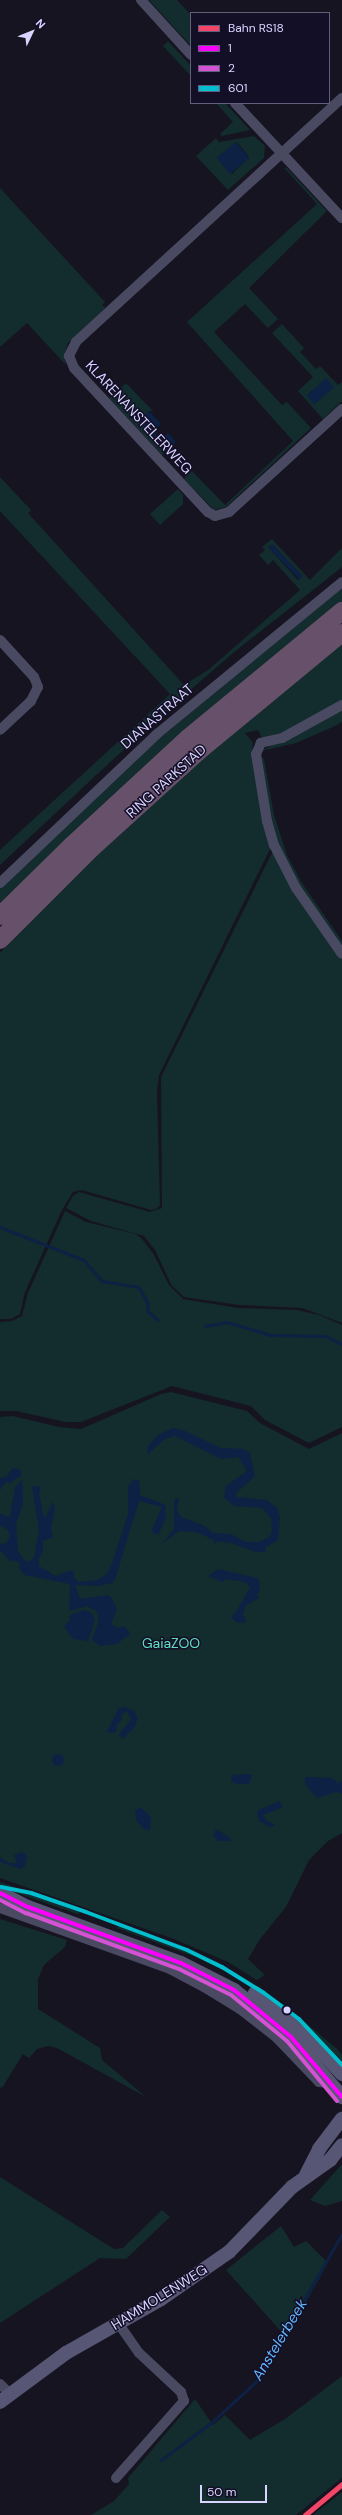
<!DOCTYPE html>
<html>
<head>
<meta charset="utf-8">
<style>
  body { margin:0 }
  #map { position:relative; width:342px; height:2515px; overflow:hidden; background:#161421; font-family:"DM Sans",sans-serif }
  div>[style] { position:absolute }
  .green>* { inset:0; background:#132c2d; transform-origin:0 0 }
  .water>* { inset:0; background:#0d2144; transform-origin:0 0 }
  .round { border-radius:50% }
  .stream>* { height:2.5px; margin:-1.25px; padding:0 1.25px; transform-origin:1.25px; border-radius:1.25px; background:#0d2144 }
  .street>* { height:10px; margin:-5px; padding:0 5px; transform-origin:5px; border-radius:5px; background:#4a4962 }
  .secondary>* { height:14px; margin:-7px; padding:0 7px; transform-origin:7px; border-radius:7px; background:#575674 }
  .highway>* { height:18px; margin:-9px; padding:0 9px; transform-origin:9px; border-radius:9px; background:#67516a }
  .bus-1>* { height:4px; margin:-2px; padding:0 2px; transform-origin:2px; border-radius:2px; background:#f0f }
  .bus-2>* { height:4px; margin:-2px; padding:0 2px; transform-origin:2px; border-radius:2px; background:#d353d3 }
  .bus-3>* { height:4px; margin:-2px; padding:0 2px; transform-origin:2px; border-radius:2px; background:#00becd }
  .rail-1>* { height:5px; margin:-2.5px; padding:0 2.5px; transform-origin:2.5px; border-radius:2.5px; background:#f34667 }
  .dots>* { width:11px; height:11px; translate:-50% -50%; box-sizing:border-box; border:2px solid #130f26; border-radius:50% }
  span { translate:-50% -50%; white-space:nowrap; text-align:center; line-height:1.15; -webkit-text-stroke:3px #130f26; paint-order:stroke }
  .street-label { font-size:14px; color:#d9d4ff }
  .park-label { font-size:14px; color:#5fe0c0 }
  .water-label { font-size:15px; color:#62b6ff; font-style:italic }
  .legend { position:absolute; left:190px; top:12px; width:140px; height:92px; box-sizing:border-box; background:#130f26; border:1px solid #625e7d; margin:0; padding:5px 7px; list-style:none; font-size:12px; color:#d9d4ff }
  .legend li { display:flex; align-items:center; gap:8px; height:20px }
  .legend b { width:20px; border:1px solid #625e7d }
  .north { position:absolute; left:12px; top:12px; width:40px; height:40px; -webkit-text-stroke:3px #130f26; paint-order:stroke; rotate:47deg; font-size:11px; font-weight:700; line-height:16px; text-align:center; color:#d9d4ff }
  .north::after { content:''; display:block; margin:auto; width:14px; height:18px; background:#d9d4ff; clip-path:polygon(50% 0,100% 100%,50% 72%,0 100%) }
  .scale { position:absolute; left:200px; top:2485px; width:67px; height:18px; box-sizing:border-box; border:2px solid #d9d4ff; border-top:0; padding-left:5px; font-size:12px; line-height:14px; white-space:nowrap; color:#d9d4ff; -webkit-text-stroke:3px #130f26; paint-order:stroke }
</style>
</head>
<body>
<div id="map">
  <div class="green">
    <div style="clip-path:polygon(149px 0,177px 0,191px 15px,191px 46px)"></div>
    <div style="clip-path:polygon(168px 41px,191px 66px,191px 76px,163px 46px)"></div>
    <div style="clip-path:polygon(216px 103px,225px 103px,250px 130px,222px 136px,220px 134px,233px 122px)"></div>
    <div style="clip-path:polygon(evenodd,254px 136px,265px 146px,264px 158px,228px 190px,196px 156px,216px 138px,219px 142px,254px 136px,237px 142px,249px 157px,232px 174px,218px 157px,237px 142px)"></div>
    <div style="clip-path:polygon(286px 167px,327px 211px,249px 288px,278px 319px,268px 328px,245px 304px,214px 332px,282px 405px,287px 402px,311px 428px,226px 507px,214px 510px,184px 479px,192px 471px,225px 505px,293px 441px,187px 322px,317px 204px,285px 169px)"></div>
    <div style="clip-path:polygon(0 188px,105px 302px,102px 305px,105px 307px,104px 309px,68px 343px,64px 357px,66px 365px,27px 323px,0 347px)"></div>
    <div style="clip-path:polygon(282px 324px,304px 348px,300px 352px,316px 369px,320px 366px,338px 385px,342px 382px,342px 401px,323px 419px,298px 391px,313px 377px,272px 333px)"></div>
    <div style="clip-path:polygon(126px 383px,153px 411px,149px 411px,139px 421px,166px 451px,162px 455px,109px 398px)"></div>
    <div style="clip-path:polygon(evenodd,0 477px,31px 510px,28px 513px,184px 685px,208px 670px,300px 590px,273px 560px,268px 565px,259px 555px,265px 550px,262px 547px,272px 539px,310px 580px,342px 548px,342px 567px,233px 653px,151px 724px,0 865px,0 850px,170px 694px,0 511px,0 477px,270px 545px,274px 546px,302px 576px,298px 580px,269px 548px,270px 545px)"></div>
    <div style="clip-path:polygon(178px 489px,183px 495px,183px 504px,160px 525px,150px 514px)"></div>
    <div style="clip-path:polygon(342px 588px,342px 603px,0 905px,0 888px,153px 744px)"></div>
    <div style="clip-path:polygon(342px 641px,342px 701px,281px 735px,262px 738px,258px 730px,245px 733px,253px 743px,252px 751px,271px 847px,159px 1075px,157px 1092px,160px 1205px,156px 1209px,151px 1210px,82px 1190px,73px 1192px,62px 1210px,25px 1292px,20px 1314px,11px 1319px,0 1319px,0 953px,69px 879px,175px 780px)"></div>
    <div style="clip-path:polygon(342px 707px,342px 722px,335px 726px,296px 743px,261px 751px)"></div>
    <div style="clip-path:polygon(260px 756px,264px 759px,274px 815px,287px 855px,302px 883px,342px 941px,342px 949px,292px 875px,275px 838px)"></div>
    <div style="clip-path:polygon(273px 851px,342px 959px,342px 1323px,302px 1308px,239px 1305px,184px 1297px,172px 1286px,155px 1250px,144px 1236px,91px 1221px,66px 1208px,73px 1196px,79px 1192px,150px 1212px,162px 1208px,161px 1077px)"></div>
    <div style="clip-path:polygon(65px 1211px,86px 1222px,136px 1234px,142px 1239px,153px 1253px,169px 1285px,183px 1299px,238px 1308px,297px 1310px,319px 1315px,342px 1325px,342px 1427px,309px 1443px,265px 1420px,251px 1406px,172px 1386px,81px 1422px,66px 1422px,16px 1411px,0 1411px,0 1322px,12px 1321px,22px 1316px,28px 1293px)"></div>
    <div style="clip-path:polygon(171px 1392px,247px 1411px,260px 1423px,309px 1449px,342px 1433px,342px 1833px,328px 1841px,309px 1860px,286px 1907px,260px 1939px,248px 1959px,265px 1975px,257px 1980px,228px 1962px,174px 1939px,0 1878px,0 1417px,13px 1416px,59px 1427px,81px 1429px,161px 1394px)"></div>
    <div style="left:0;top:1882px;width:85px;height:5px;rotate:19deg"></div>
    <div style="clip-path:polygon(0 1919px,67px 1940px,65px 1947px,44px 1965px,38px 1979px,38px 2009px,100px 2048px,102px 2060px,146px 2097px,57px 2048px,48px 2046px,37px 2049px,29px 2058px,23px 2054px,2px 2088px,0 2087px)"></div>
    <div style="clip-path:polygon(119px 1924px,187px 1949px,263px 1988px,195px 1957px,117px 1928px)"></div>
    <div style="clip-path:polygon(288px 2008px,336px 2048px,342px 2055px,342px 2070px,287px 2011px)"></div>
    <div style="clip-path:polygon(342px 2164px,342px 2201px,325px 2206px,310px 2200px)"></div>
    <div style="clip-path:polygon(0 2177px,114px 2249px,123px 2248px,162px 2210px,170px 2217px,126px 2259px,100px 2258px,0 2323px)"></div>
    <div style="clip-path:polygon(281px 2226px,294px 2247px,306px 2241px,328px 2263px,286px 2337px,226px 2270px)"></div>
    <div style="clip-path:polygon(342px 2376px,342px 2478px,296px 2515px,91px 2515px,114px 2501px,129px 2484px,128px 2478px,195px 2399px,213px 2425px,225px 2415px,250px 2440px,285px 2419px)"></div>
    <div style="clip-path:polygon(342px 2492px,342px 2515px,313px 2515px)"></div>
  </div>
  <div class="water">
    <div style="left:236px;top:142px;width:21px;height:25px;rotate:51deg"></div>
    <div style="left:326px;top:378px;width:12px;height:26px;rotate:48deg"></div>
    <div style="clip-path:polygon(149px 411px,161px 424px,156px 429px,158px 431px,155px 435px,157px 437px,161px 434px,164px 437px,168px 433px,176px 442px,166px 451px,139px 421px)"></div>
    <div style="clip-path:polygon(272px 544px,302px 576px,300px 580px,269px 548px)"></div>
    <div style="clip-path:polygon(173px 1428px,183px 1430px,221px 1448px,243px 1449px,250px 1453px,255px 1476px,235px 1494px,237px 1497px,267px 1500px,277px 1508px,280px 1517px,278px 1540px,266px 1547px,265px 1552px,256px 1552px,231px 1543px,217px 1541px,214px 1546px,214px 1540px,196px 1532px,179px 1531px,161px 1545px,174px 1529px,174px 1500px,179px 1497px,177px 1509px,181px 1517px,203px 1525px,213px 1533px,231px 1534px,246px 1542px,259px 1542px,269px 1537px,272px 1532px,271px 1518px,262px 1508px,234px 1506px,224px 1497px,226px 1486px,247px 1471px,238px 1457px,221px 1459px,175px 1436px,165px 1439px,147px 1455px,148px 1446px,158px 1435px)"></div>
    <div style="clip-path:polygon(13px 1468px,21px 1470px,21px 1476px,10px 1483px,6px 1482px,0 1490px,0 1478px,6px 1477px)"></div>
    <div style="clip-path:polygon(133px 1479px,139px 1481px,140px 1495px,166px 1505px,165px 1515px,167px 1516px,158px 1535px,151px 1531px,162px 1507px,139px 1501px,115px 1579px,112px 1583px,98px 1586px,75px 1585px,80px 1599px,108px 1595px,111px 1597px,117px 1609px,111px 1624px,118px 1628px,124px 1626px,129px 1631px,130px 1634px,117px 1644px,100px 1646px,92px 1640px,99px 1620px,96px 1611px,87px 1606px,69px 1611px,70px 1584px,25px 1575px,20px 1570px,19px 1562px,13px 1560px,11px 1562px,0 1550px,0 1544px,6px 1543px,10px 1536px,8px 1530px,0 1526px,0 1513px,6px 1517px,10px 1516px,15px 1487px,22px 1480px,23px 1504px,16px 1524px,18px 1551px,24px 1560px,29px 1562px,34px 1557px,39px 1530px,32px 1486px,41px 1487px,39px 1492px,43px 1516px,46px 1517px,53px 1501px,55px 1509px,51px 1528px,53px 1537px,43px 1541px,43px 1552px,39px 1558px,39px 1566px,56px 1576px,68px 1571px,74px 1571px,74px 1577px,79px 1582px,97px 1580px,107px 1574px,112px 1563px,128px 1514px,128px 1487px)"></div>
    <div style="clip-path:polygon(218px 1569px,257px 1578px,259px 1581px,260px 1590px,257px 1595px,259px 1598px,246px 1605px,243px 1614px,246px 1622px,243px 1623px,236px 1622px,231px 1617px,236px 1612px,250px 1587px,245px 1582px,226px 1579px,222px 1582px,208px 1576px)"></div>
    <div style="clip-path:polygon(83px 1610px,91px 1612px,95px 1620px,88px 1641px,73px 1639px,64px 1626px,70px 1620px,70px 1615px)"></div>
    <div style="clip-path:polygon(124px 1707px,134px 1711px,138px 1718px,134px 1728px,123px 1739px,119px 1735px,131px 1719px,127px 1711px,121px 1715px,122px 1720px,117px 1724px,116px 1732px,109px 1733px,107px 1731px,119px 1708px)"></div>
    <div class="round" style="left:52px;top:1754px;width:12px;height:12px"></div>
    <div style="clip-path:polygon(247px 1774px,252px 1775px,249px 1784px,237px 1784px,231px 1781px,232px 1775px)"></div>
    <div style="clip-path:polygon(305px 1777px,331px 1778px,337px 1781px,337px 1784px,342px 1780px,342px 1794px,337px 1792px,317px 1798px,305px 1784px)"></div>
    <div style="clip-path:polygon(279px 1801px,283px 1807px,263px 1815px,266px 1820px,275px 1825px,270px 1827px,259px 1821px,257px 1811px)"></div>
    <div style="clip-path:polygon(141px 1807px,151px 1817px,150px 1830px,144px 1829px,136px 1820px,135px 1811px)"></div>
    <div style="clip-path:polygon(216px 1829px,230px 1838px,232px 1841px,218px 1841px,213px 1835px)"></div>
    <div style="clip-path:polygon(22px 1852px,27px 1856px,25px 1866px,21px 1869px,0 1862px,0 1857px,9px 1863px,17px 1863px,14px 1855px)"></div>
  </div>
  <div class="stream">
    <div style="left:0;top:1227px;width:90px;rotate:21.4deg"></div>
    <div style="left:84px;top:1260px;width:28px;rotate:49deg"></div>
    <div style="left:102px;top:1281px;width:37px;rotate:9deg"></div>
    <div style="left:139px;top:1287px;width:18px;rotate:61deg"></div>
    <div style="left:148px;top:1303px;width:8px;rotate:90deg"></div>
    <div style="left:148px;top:1311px;width:13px;rotate:42deg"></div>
    <div style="left:205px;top:1326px;width:22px;rotate:-10deg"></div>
    <div style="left:227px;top:1322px;width:46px;rotate:16.5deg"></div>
    <div style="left:271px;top:1335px;width:55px;rotate:1deg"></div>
    <div style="left:326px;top:1336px;width:18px;rotate:27deg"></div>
    <div style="left:161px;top:2460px;width:62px;rotate:-36.5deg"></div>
    <div style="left:211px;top:2423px;width:64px;rotate:-42.5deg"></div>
    <div style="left:258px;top:2380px;width:168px;rotate:-60.1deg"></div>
  </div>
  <div class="street">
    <div style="left:141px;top:0;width:74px;rotate:47.7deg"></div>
    <div style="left:342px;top:98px;width:361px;rotate:137.5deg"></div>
    <div style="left:76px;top:342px;width:16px;rotate:117deg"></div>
    <div style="left:69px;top:356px;width:13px;rotate:67deg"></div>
    <div style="left:74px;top:368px;width:197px;rotate:47.1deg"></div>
    <div style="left:208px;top:512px;width:8px;rotate:30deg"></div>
    <div style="left:215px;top:516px;width:15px;rotate:-16deg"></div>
    <div style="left:229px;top:512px;width:153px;rotate:-42.3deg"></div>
    <div style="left:235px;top:103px;width:157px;rotate:47.1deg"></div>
    <div style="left:0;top:640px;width:50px;rotate:47.4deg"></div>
    <div style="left:34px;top:677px;width:11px;rotate:68deg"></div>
    <div style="left:38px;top:687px;width:16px;rotate:117deg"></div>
    <div style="left:31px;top:701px;width:42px;rotate:136.9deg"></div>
    <div style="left:342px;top:705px;width:68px;rotate:151.2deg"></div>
    <div style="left:282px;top:738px;width:22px;rotate:167deg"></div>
    <div style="left:261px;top:743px;width:12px;rotate:114deg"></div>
    <div style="left:256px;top:754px;width:68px;rotate:80.7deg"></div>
    <div style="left:267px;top:821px;width:25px;rotate:74deg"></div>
    <div style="left:274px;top:845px;width:48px;rotate:62.9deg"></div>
    <div style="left:296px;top:888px;width:80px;rotate:55.1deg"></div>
    <div style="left:0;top:883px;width:216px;rotate:-43.5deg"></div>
    <div style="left:157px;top:734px;width:239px;rotate:-39.4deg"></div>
    <div style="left:0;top:1908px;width:181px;rotate:19.7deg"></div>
    <div style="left:170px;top:1969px;width:38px;rotate:28deg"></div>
    <div style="left:204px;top:1987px;width:42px;rotate:31.4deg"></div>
    <div style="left:240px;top:2009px;width:46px;rotate:37.9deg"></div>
    <div style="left:276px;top:2037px;width:62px;rotate:46.3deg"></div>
    <div style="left:319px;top:2082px;width:12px;rotate:5deg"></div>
    <div style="left:0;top:2384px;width:16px;rotate:45deg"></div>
    <div style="left:116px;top:2478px;width:103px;rotate:-48.6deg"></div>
    <div style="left:184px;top:2401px;width:9px;rotate:-108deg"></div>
    <div style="left:181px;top:2392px;width:57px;rotate:-137.1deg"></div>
    <div style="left:139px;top:2353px;width:37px;rotate:-125deg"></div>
  </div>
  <div class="secondary">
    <div style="left:0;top:1893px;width:31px;rotate:27deg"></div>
    <div style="left:28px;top:1907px;width:163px;rotate:20.1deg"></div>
    <div style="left:181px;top:1963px;width:59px;rotate:27deg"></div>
    <div style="left:234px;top:1990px;width:74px;rotate:39.5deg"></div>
    <div style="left:291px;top:2037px;width:79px;rotate:49.6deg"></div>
    <div style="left:255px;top:1993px;width:60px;rotate:39deg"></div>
    <div style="left:302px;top:2031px;width:59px;rotate:47.1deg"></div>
    <div style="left:306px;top:2175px;width:29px;rotate:-63deg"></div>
    <div style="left:319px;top:2149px;width:38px;rotate:-53deg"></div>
    <div style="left:0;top:2402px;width:82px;rotate:-36.6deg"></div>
    <div style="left:66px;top:2353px;width:109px;rotate:-29.6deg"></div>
    <div style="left:161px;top:2299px;width:83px;rotate:-34.7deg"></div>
    <div style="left:229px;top:2252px;width:91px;rotate:-45.9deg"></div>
    <div style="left:292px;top:2187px;width:47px;rotate:-35.4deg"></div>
    <div style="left:330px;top:2160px;width:19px;rotate:-51deg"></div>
  </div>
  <div class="highway">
    <div style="left:0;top:916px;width:100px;rotate:-44.6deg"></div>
    <div style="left:71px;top:846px;width:159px;rotate:-42.7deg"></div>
    <div style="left:188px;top:738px;width:200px;rotate:-39.5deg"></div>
    <div style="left:0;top:940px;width:132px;rotate:-45deg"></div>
    <div style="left:93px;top:847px;width:144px;rotate:-42.2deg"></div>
    <div style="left:200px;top:750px;width:184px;rotate:-39.5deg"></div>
  </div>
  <div class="bus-1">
    <div style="left:0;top:1893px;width:31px;rotate:27deg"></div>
    <div style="left:28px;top:1907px;width:163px;rotate:20.1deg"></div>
    <div style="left:181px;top:1963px;width:59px;rotate:27deg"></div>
    <div style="left:234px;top:1990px;width:74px;rotate:39.5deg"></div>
    <div style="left:291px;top:2037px;width:79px;rotate:49.6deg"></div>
  </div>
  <div class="bus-2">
    <div style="left:0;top:1900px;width:29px;rotate:27deg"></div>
    <div style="left:26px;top:1913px;width:163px;rotate:20.1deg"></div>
    <div style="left:179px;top:1969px;width:58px;rotate:26.6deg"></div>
    <div style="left:231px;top:1995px;width:72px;rotate:39.4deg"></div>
    <div style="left:287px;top:2041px;width:78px;rotate:50.2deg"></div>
  </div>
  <div class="bus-3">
    <div style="left:1px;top:1887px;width:31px;rotate:11deg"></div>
    <div style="left:31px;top:1893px;width:58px;rotate:19.1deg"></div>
    <div style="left:86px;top:1912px;width:108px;rotate:20.6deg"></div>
    <div style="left:187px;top:1950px;width:39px;rotate:26deg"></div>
    <div style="left:222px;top:1967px;width:49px;rotate:31.8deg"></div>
    <div style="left:264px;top:1993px;width:44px;rotate:36.6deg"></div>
    <div style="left:299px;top:2019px;width:63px;rotate:46.9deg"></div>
  </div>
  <div class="rail-1">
    <div style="left:305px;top:2515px;width:48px;rotate:-40deg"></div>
  </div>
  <div class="dots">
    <div style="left:287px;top:2010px;background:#d9d4ff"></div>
  </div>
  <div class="street-label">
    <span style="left:139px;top:417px;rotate:47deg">KLARENANSTELERWEG</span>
    <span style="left:157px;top:716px;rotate:-41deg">DIANASTRAAT</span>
    <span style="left:166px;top:781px;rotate:-42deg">RING PARKSTAD</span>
    <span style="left:159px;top:2297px;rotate:-32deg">HAMMOLENWEG</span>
  </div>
  <div class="park-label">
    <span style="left:171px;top:1643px">GaiaZOO</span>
  </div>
  <div class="water-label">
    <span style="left:280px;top:2340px;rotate:-59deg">Anstelerbeek</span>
  </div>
  <ul class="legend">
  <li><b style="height:5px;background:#f34667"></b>Bahn RS18</li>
  <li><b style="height:5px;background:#f0f"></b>1</li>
  <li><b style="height:5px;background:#d353d3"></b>2</li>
  <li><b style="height:5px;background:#00becd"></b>601</li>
  </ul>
  <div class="north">N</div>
  <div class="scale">50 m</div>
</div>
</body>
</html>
